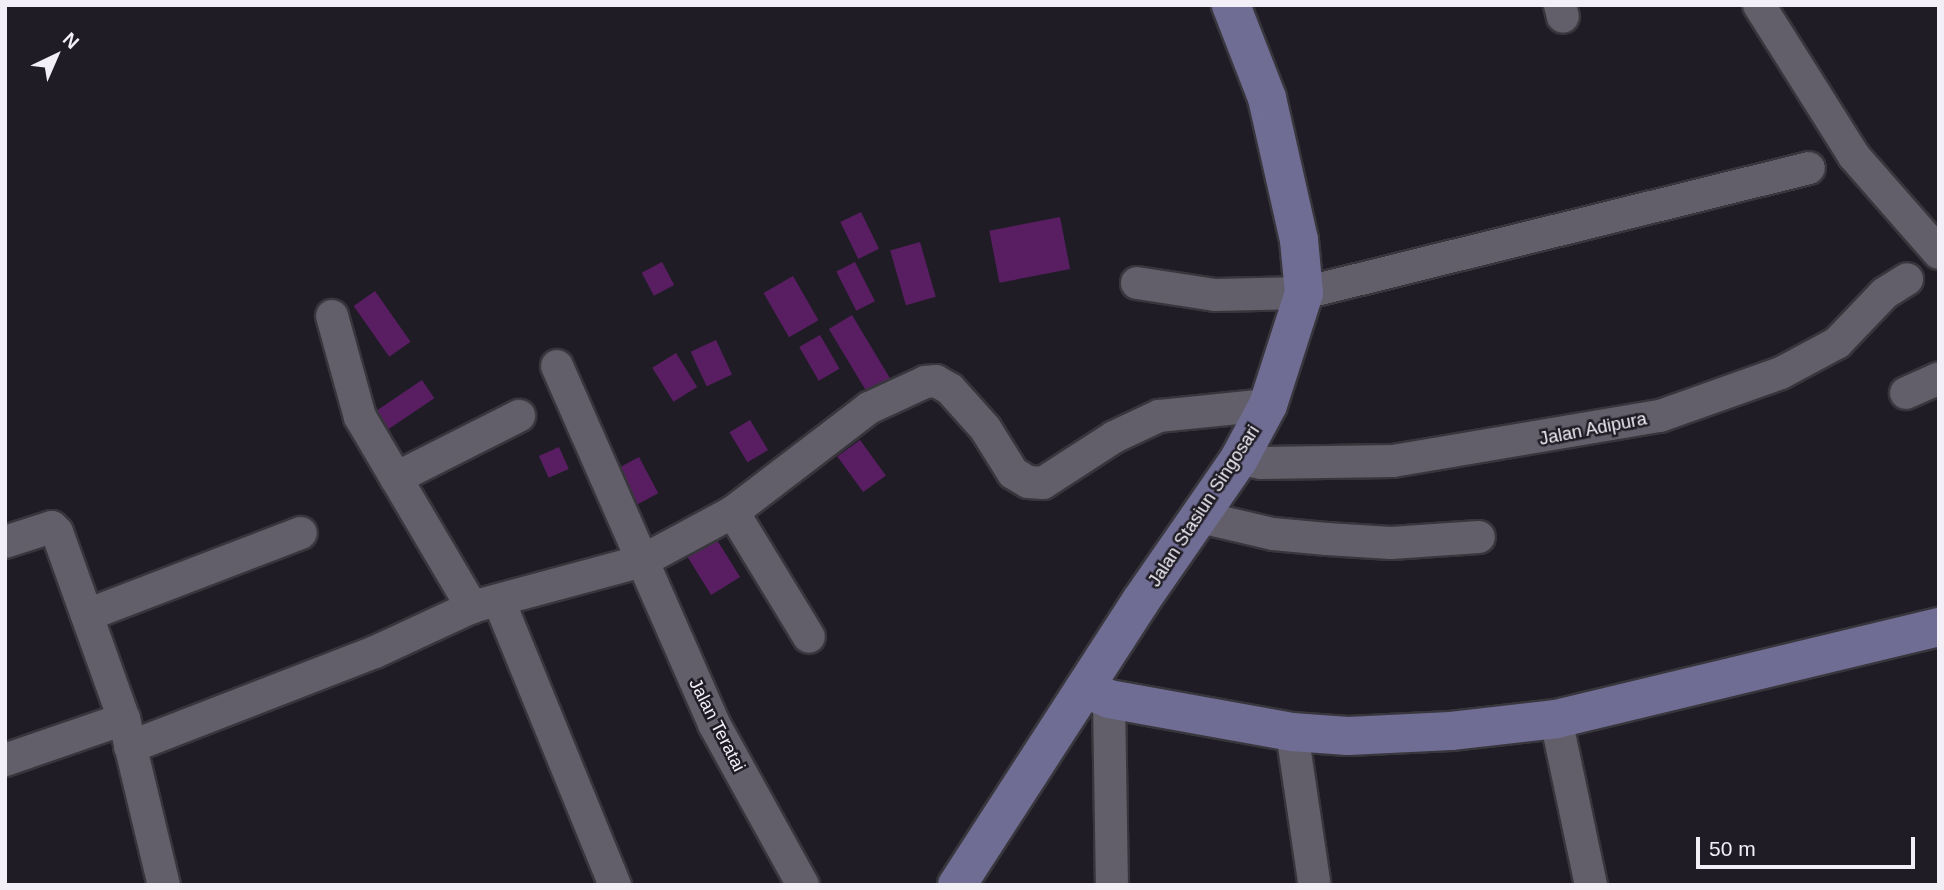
<!DOCTYPE html>
<html>
<head>
<meta charset="utf-8">
<style>
  body { margin:0 }
  #map { position:relative; width:1944px; height:890px; overflow:hidden; background:#1f1c25; font-family:Arial,sans-serif }
  div>[style] { position:absolute }
  .building>* { inset:0; background:#591e62; transform-origin:0 0 }
  .roads { filter:drop-shadow(2px 0 #38363c) drop-shadow(-2px 0 #38363c) drop-shadow(0 2px #38363c) drop-shadow(0 -2px #38363c) }
  .street>* { height:32px; margin:-16px; padding:0 16px; transform-origin:16px; border-radius:16px; background:#635f6a }
  .secondary>* { height:38px; margin:-19px; padding:0 19px; transform-origin:19px; border-radius:19px; background:#6f6d93 }
  span { translate:-50% -50%; white-space:nowrap; text-align:center; line-height:1.15; -webkit-text-stroke:5px #1f1c25; paint-order:stroke }
  .street-label { font-size:18px; color:#f2f0f6 }
  .frame { position:absolute; inset:0; border:7px solid #f2f0f6; pointer-events:none }
  .north { position:absolute; left:21px; top:21px; width:70px; height:70px; -webkit-text-stroke:5px #1f1c25; paint-order:stroke; rotate:44deg; font-size:19px; font-weight:700; line-height:28px; text-align:center; color:#f2f0f6 }
  .north::after { content:''; display:block; margin:auto; width:24px; height:32px; background:#f2f0f6; clip-path:polygon(50% 0,100% 100%,50% 72%,0 100%) }
  .scale { position:absolute; left:1696px; top:837px; width:219px; height:32px; box-sizing:border-box; border:4px solid #f2f0f6; border-top:0; padding-left:9px; font-size:21px; line-height:24px; white-space:nowrap; color:#f2f0f6; -webkit-text-stroke:5px #1f1c25; paint-order:stroke }
</style>
</head>
<body>
<div id="map">
  <div class="building">
    <div style="left:861px;top:212px;width:41px;height:23px;rotate:64deg"></div>
    <div style="left:1060px;top:217px;width:53px;height:72px;rotate:79deg"></div>
    <div style="left:920px;top:242px;width:57px;height:31px;rotate:74deg"></div>
    <div style="left:662px;top:262px;width:26px;height:23px;rotate:62deg"></div>
    <div style="left:855px;top:262px;width:44px;height:21px;rotate:63deg"></div>
    <div style="left:793px;top:276px;width:51px;height:34px;rotate:60deg"></div>
    <div style="left:375px;top:291px;width:62px;height:26px;rotate:55deg"></div>
    <div style="left:852px;top:315px;width:74px;height:27px;rotate:59deg"></div>
    <div style="left:820px;top:335px;width:39px;height:24px;rotate:60deg"></div>
    <div style="left:716px;top:340px;width:38px;height:28px;rotate:65deg"></div>
    <div style="left:676px;top:353px;width:40px;height:28px;rotate:58deg"></div>
    <div style="left:422px;top:380px;width:22px;height:60px;rotate:56deg"></div>
    <div style="left:750px;top:420px;width:35px;height:24px;rotate:59deg"></div>
    <div style="left:860px;top:440px;width:44px;height:28px;rotate:54deg"></div>
    <div style="left:559px;top:447px;width:24px;height:22px;rotate:66deg"></div>
    <div style="left:639px;top:457px;width:41px;height:27px;rotate:62deg"></div>
    <div style="left:712px;top:532px;width:53px;height:34px;rotate:58deg"></div>
  </div>
  <div class="roads">
    <div class="street">
      <div style="left:1560px;top:5px;width:12px;rotate:76deg"></div>
      <div style="left:1759px;top:5px;width:178px;rotate:57.8deg"></div>
      <div style="left:1854px;top:156px;width:129px;rotate:48.8deg"></div>
      <div style="left:1137px;top:283px;width:79px;rotate:8.7deg"></div>
      <div style="left:1215px;top:295px;width:89px;rotate:-1.3deg"></div>
      <div style="left:1304px;top:293px;width:520px;rotate:-13.9deg"></div>
      <div style="left:332px;top:316px;width:105px;rotate:74.5deg"></div>
      <div style="left:360px;top:417px;width:221px;rotate:59.5deg"></div>
      <div style="left:557px;top:366px;width:391px;rotate:66.3deg"></div>
      <div style="left:714px;top:724px;width:184px;rotate:61.1deg"></div>
      <div style="left:1906px;top:393px;width:36px;rotate:-24deg"></div>
      <div style="left:1239px;top:459px;width:22px;rotate:10deg"></div>
      <div style="left:1261px;top:463px;width:132px;rotate:-0.9deg"></div>
      <div style="left:1393px;top:461px;width:271px;rotate:-9.6deg"></div>
      <div style="left:1660px;top:416px;width:128px;rotate:-19.6deg"></div>
      <div style="left:1781px;top:373px;width:64px;rotate:-28.2deg"></div>
      <div style="left:1837px;top:343px;width:69px;rotate:-46.2deg"></div>
      <div style="left:1885px;top:293px;width:26px;rotate:-32deg"></div>
      <div style="left:396px;top:478px;width:138px;rotate:-26.8deg"></div>
      <div style="left:733px;top:512px;width:146px;rotate:58.7deg"></div>
      <div style="left:1200px;top:517px;width:75px;rotate:13.1deg"></div>
      <div style="left:1273px;top:534px;width:54px;rotate:5.3deg"></div>
      <div style="left:1327px;top:539px;width:64px;rotate:3.6deg"></div>
      <div style="left:1391px;top:543px;width:88px;rotate:-3.9deg"></div>
      <div style="left:5px;top:542px;width:49px;rotate:-17.7deg"></div>
      <div style="left:52px;top:527px;width:7px;rotate:45deg"></div>
      <div style="left:57px;top:532px;width:199px;rotate:70.3deg"></div>
      <div style="left:124px;top:719px;width:171px;rotate:76.5deg"></div>
      <div style="left:499px;top:601px;width:307px;rotate:67.8deg"></div>
      <div style="left:87px;top:615px;width:229px;rotate:-21deg"></div>
      <div style="left:1109px;top:699px;width:186px;rotate:89.1deg"></div>
      <div style="left:1556px;top:719px;width:170px;rotate:78.1deg"></div>
      <div style="left:1292px;top:732px;width:151px;rotate:81.6deg"></div>
      <div style="left:130px;top:747px;width:263px;rotate:-21.2deg"></div>
      <div style="left:375px;top:652px;width:107px;rotate:-24.9deg"></div>
      <div style="left:472px;top:607px;width:176px;rotate:-15.1deg"></div>
      <div style="left:642px;top:561px;width:103px;rotate:-28.3deg"></div>
      <div style="left:733px;top:512px;width:171px;rotate:-37.4deg"></div>
      <div style="left:869px;top:408px;width:62px;rotate:-24.9deg"></div>
      <div style="left:925px;top:382px;width:11px;rotate:-5deg"></div>
      <div style="left:936px;top:381px;width:16px;rotate:30deg"></div>
      <div style="left:950px;top:389px;width:52px;rotate:48.1deg"></div>
      <div style="left:985px;top:428px;width:53px;rotate:58.1deg"></div>
      <div style="left:1013px;top:473px;width:17px;rotate:31deg"></div>
      <div style="left:1028px;top:482px;width:15px;rotate:4deg"></div>
      <div style="left:1043px;top:483px;width:85px;rotate:-32.9deg"></div>
      <div style="left:1114px;top:437px;width:50px;rotate:-25deg"></div>
      <div style="left:1159px;top:416px;width:110px;rotate:-5.8deg"></div>
      <div style="left:5px;top:760px;width:126px;rotate:-19deg"></div>
    </div>
    <div class="secondary">
      <div style="left:1087px;top:690px;width:24px;rotate:22deg"></div>
      <div style="left:1109px;top:699px;width:186px;rotate:10.2deg"></div>
      <div style="left:1292px;top:732px;width:56px;rotate:4.1deg"></div>
      <div style="left:1348px;top:736px;width:103px;rotate:-2.8deg"></div>
      <div style="left:1451px;top:731px;width:106px;rotate:-6.5deg"></div>
      <div style="left:1556px;top:719px;width:394px;rotate:-13.5deg"></div>
      <div style="left:957px;top:885px;width:337px;rotate:-57.1deg"></div>
      <div style="left:1140px;top:602px;width:174px;rotate:-55.3deg"></div>
      <div style="left:1239px;top:459px;width:61px;rotate:-61.8deg"></div>
      <div style="left:1268px;top:405px;width:118px;rotate:-72.2deg"></div>
      <div style="left:1304px;top:293px;width:53px;rotate:-95.4deg"></div>
      <div style="left:1299px;top:240px;width:146px;rotate:-102.7deg"></div>
      <div style="left:1267px;top:98px;width:100px;rotate:-111.2deg"></div>
    </div>
  </div>
  <div class="street-label">
    <span style="left:1593px;top:429px;rotate:-11deg">Jalan Adipura</span>
    <span style="left:1204px;top:506px;rotate:-57deg">Jalan Stasiun Singosari</span>
    <span style="left:717px;top:725px;rotate:63deg">Jalan Teratai</span>
  </div>
  <div class="frame"></div>
  <div class="north">N</div>
  <div class="scale">50 m</div>
</div>
</body>
</html>
